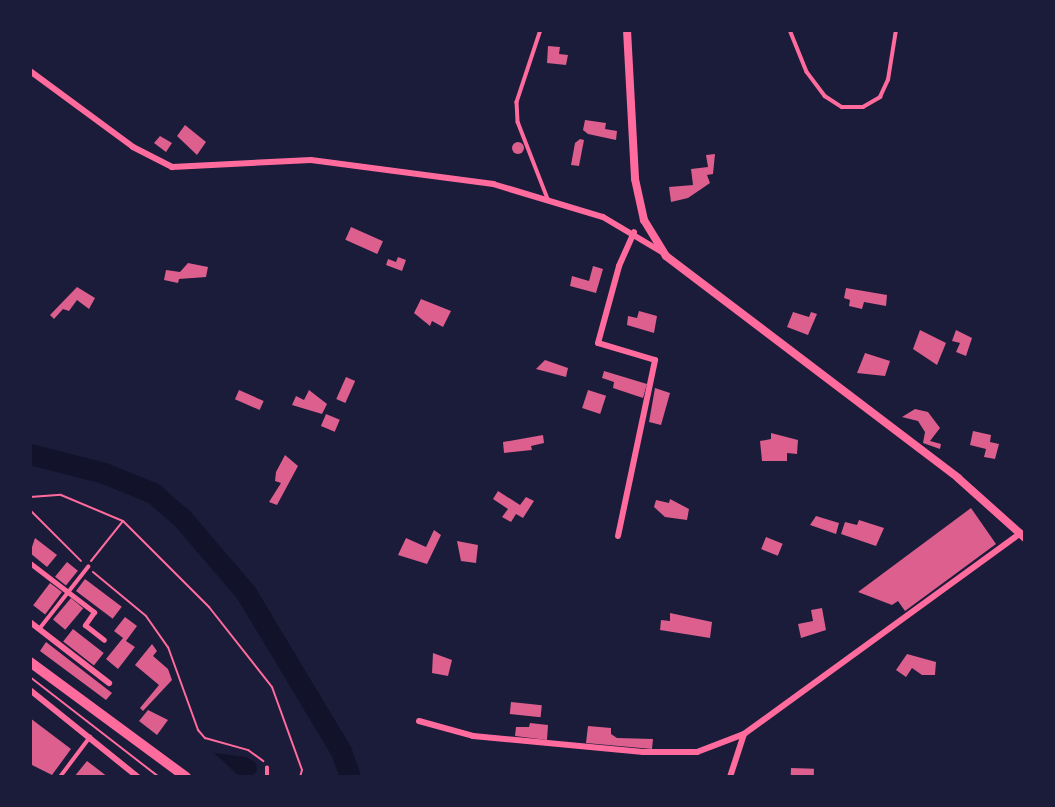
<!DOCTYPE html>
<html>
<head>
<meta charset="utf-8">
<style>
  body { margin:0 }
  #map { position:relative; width:1055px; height:807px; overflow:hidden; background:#1b1b3a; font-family:"Space Grotesk",sans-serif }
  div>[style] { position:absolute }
  .water>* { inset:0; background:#12122b }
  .river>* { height:21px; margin:-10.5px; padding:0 10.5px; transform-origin:10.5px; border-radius:10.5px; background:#12122b }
  .building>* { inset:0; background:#dd5f8e; transform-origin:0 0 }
  .round { border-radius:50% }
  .path>* { height:2px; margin:-1px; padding:0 1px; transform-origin:1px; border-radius:1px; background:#ff6b9d }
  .service>* { height:3.5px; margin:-1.75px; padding:0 1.75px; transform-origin:1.75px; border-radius:1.75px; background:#ff6b9d }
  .pedestrian>* { height:5px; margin:-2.5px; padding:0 2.5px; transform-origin:2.5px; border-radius:2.5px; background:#ff6b9d }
  .minor>* { height:6px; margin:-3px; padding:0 3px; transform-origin:3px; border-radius:3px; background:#ff6b9d }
  .tertiary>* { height:8px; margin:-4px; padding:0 4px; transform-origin:4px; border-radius:4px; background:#ff6b9d }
  .primary>* { height:10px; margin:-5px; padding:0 5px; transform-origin:5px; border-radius:5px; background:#ff6b9d }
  span { translate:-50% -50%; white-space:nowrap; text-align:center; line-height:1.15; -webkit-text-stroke:7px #1b1b3a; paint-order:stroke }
  .frame { position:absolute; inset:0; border:32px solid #1b1b3a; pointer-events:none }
</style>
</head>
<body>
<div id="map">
  <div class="water">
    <div style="clip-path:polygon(214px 753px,246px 757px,256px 763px,257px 771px,252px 776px,238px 775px)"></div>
  </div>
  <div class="river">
    <div style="left:30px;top:454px;width:76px;rotate:14.4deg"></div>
    <div style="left:104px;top:473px;width:53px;rotate:22.2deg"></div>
    <div style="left:153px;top:493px;width:38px;rotate:41deg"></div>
    <div style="left:182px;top:518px;width:99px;rotate:49.5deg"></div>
    <div style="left:246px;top:593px;width:184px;rotate:59deg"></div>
    <div style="left:341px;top:751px;width:28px;rotate:71deg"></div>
  </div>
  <div class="building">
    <div style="clip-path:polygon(548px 46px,560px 47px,559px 54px,568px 55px,566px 65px,547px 63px)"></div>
    <div style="clip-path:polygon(585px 120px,606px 123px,605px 129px,617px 131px,616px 140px,588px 134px,583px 130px)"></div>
    <div style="clip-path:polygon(185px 125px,206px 142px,197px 155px,177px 136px)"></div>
    <div style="clip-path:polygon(160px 136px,172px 143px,166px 152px,154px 143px)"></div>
    <div style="clip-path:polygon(580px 139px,584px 140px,579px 166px,571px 165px,575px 143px)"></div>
    <div class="round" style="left:512px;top:142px;width:12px;height:12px"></div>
    <div style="clip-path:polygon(715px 154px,713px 174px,707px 175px,710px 183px,688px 198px,671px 202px,669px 187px,693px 185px,691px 169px,708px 167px,706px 155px)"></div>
    <div style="left:351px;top:227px;width:35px;height:14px;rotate:24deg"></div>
    <div style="clip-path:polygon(398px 257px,406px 260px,402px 271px,386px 265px,388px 259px,396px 262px)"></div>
    <div style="clip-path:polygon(188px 263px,208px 267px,206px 277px,179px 279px,178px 283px,164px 280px,166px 270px,180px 272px)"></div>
    <div style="clip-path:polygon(593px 266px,603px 269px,596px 293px,570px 286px,572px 276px,589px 281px)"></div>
    <div style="clip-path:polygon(77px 287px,95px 298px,89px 309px,77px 300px,69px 311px,63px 309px,54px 319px,50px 315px)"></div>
    <div style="clip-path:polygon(846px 288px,887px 295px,886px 306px,864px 302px,862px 309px,849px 306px,850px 300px,844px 298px)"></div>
    <div style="clip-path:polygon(421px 299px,451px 311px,443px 327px,432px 321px,430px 326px,414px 313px)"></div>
    <div style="clip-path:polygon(639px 311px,657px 316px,654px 333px,627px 325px,628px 316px,637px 318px)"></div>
    <div style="clip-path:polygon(793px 312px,809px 317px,811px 312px,817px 314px,808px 335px,787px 327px)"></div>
    <div style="clip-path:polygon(920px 330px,946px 343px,937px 365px,913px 349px)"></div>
    <div style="clip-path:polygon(956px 330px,972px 338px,966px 356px,956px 352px,960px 343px,952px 341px)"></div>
    <div style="clip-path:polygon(865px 353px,890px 361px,885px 376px,857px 373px)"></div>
    <div style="clip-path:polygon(545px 360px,568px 368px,566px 377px,536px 369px)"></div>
    <div style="clip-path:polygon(604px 371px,647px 384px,643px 398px,613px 388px,614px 382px,602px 378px)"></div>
    <div style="left:346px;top:377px;width:10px;height:24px;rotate:24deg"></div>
    <div style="clip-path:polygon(655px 388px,670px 393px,661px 425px,649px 422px)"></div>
    <div style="left:239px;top:390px;width:27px;height:10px;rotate:24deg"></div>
    <div style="clip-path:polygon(309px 390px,327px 404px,322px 414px,292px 405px,296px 396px,304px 400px)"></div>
    <div style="left:588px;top:390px;width:19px;height:19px;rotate:18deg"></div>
    <div style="clip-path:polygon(915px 409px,928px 412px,940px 428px,930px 441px,941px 444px,940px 449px,923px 443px,925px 432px,918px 421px,902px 417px)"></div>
    <div style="left:326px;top:414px;width:15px;height:13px;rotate:23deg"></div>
    <div style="clip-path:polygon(973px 431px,991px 435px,990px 442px,999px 444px,995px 459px,984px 457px,986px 449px,970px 445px)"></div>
    <div style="clip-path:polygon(771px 433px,798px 440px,797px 454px,787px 453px,787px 461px,762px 461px,760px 441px,771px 439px)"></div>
    <div style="clip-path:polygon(543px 435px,544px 443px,531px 446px,532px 450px,504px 453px,503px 442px)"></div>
    <div style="clip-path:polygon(285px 455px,298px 466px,277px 505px,269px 502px,281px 483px,275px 481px,276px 472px)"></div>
    <div style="clip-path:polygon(498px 491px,520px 505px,526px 497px,534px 501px,523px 518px,516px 514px,511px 522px,502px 517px,508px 509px,493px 499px)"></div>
    <div style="clip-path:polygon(670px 499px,689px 509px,687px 520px,665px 517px,654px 507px,656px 500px,669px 503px)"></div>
    <div style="clip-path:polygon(971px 508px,996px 544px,905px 611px,898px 601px,892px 605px,858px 592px)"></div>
    <div style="clip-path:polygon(816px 516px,839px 523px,836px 534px,810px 525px)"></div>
    <div style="clip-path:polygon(859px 520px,884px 528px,876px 546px,841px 534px,845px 522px,857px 525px)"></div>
    <div style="clip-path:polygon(434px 530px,441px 535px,427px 564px,398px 555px,406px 538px,426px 547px)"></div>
    <div style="left:766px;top:537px;width:18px;height:13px;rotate:22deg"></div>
    <div style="clip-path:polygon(35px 538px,57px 555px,47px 567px,30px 553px)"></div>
    <div style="clip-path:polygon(457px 541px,478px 545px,476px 563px,461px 561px)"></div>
    <div style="left:67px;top:562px;width:14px;height:19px;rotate:39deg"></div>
    <div style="left:85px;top:579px;width:46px;height:15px;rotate:37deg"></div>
    <div style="left:50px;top:583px;width:15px;height:28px;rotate:37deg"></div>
    <div style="left:71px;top:598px;width:16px;height:28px;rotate:40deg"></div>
    <div style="clip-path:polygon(822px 608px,826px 630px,801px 638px,798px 624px,813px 621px,811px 610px)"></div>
    <div style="clip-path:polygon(670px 613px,712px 622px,710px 638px,660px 630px,661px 620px,670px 621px)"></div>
    <div style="clip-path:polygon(125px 617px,137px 626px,126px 641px,135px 647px,118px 669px,106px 659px,123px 638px,114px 631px)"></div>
    <div style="left:73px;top:629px;width:39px;height:16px;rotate:38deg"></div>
    <div style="clip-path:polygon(46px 642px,112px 693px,106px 700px,40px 651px)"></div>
    <div style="clip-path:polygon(152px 644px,157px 651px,153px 656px,168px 669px,172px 680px,143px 711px,140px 708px,159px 685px,135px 665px)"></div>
    <div style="clip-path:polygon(433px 653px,452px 660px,448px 676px,432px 673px)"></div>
    <div style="clip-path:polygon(907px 654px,936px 662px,935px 675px,922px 675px,912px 668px,906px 677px,896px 670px)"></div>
    <div style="left:511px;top:702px;width:31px;height:12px;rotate:6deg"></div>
    <div style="clip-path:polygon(148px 710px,168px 720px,157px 735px,139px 721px)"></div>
    <div style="clip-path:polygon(30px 718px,71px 749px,52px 775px,30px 764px)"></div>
    <div style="clip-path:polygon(530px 723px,548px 725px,547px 740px,515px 736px,516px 727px,529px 727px)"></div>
    <div style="clip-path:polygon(588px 726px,611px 728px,611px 734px,617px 738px,653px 739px,652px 749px,586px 743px)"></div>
    <div style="clip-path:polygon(87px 761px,108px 777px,74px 777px)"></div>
    <div style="left:791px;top:768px;width:23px;height:9px;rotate:2deg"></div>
  </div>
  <div class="path">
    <div style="left:30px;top:497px;width:31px;rotate:-4deg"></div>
    <div style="left:61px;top:495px;width:67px;rotate:22.8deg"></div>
    <div style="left:123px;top:521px;width:122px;rotate:45deg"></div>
    <div style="left:209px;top:607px;width:102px;rotate:51.8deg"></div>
    <div style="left:272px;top:687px;width:88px;rotate:70.1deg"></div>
    <div style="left:302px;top:770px;width:7px;rotate:106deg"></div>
    <div style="left:30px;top:510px;width:72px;rotate:45deg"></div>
    <div style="left:91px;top:561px;width:51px;rotate:-51.3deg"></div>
    <div style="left:93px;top:572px;width:69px;rotate:39.7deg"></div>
    <div style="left:146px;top:616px;width:38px;rotate:55deg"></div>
    <div style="left:168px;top:647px;width:88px;rotate:70.1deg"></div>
    <div style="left:198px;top:730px;width:11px;rotate:49deg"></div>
    <div style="left:205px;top:738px;width:45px;rotate:15.6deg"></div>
    <div style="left:248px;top:750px;width:19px;rotate:36deg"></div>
    <div style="left:30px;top:677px;width:163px;rotate:37.8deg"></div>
  </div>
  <div class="service">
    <div style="left:541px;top:30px;width:76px;rotate:108.4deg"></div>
    <div style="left:517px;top:102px;width:20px;rotate:87deg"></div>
    <div style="left:518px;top:122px;width:83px;rotate:68.7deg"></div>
    <div style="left:790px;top:30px;width:45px;rotate:68deg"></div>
    <div style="left:807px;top:72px;width:30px;rotate:53deg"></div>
    <div style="left:825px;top:96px;width:20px;rotate:33deg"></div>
    <div style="left:842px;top:107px;width:21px"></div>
    <div style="left:863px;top:107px;width:20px;rotate:-30deg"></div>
    <div style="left:880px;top:97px;width:19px;rotate:-65deg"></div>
    <div style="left:888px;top:80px;width:51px;rotate:-80.9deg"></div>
    <div style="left:40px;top:628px;width:78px;rotate:-51.8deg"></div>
    <div style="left:60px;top:777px;width:50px;rotate:-53.1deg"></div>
    <div style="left:267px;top:777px;width:9px;rotate:-90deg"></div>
  </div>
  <div class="pedestrian">
    <div style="left:30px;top:563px;width:81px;rotate:37.4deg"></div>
    <div style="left:94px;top:612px;width:16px;rotate:125deg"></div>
    <div style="left:85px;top:625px;width:24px;rotate:38deg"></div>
  </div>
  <div class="minor">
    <div style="left:30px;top:71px;width:128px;rotate:36.4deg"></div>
    <div style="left:133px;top:147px;width:44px;rotate:27.1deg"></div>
    <div style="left:172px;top:167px;width:139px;rotate:-2.9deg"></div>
    <div style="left:311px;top:160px;width:184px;rotate:7.5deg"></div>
    <div style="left:493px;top:184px;width:115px;rotate:16.7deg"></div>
    <div style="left:603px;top:217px;width:69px;rotate:30.7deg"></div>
    <div style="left:618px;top:536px;width:180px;rotate:-78.1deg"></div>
    <div style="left:655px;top:360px;width:59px;rotate:-163.4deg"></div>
    <div style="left:598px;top:343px;width:80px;rotate:-74.7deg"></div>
    <div style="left:619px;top:266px;width:37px;rotate:-66deg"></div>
    <div style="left:30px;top:622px;width:100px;rotate:37.7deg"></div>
    <div style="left:30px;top:690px;width:139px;rotate:38.9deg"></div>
    <div style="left:419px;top:721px;width:56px;rotate:15.5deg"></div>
    <div style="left:473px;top:736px;width:171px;rotate:5.4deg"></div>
    <div style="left:643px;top:752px;width:54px"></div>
    <div style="left:697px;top:752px;width:50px;rotate:-21deg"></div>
    <div style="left:744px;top:734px;width:342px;rotate:-36deg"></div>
    <div style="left:730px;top:777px;width:45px;rotate:-72deg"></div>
  </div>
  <div class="tertiary">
    <div style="left:627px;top:30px;width:149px;rotate:86.9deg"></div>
    <div style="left:635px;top:179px;width:42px;rotate:77.6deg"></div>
    <div style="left:644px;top:220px;width:42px;rotate:58.6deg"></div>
    <div style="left:666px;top:256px;width:367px;rotate:37.2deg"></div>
    <div style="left:958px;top:478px;width:90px;rotate:41.8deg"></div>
  </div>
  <div class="primary">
    <div style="left:30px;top:662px;width:194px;rotate:36.4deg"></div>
  </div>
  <div class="frame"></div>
</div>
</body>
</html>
